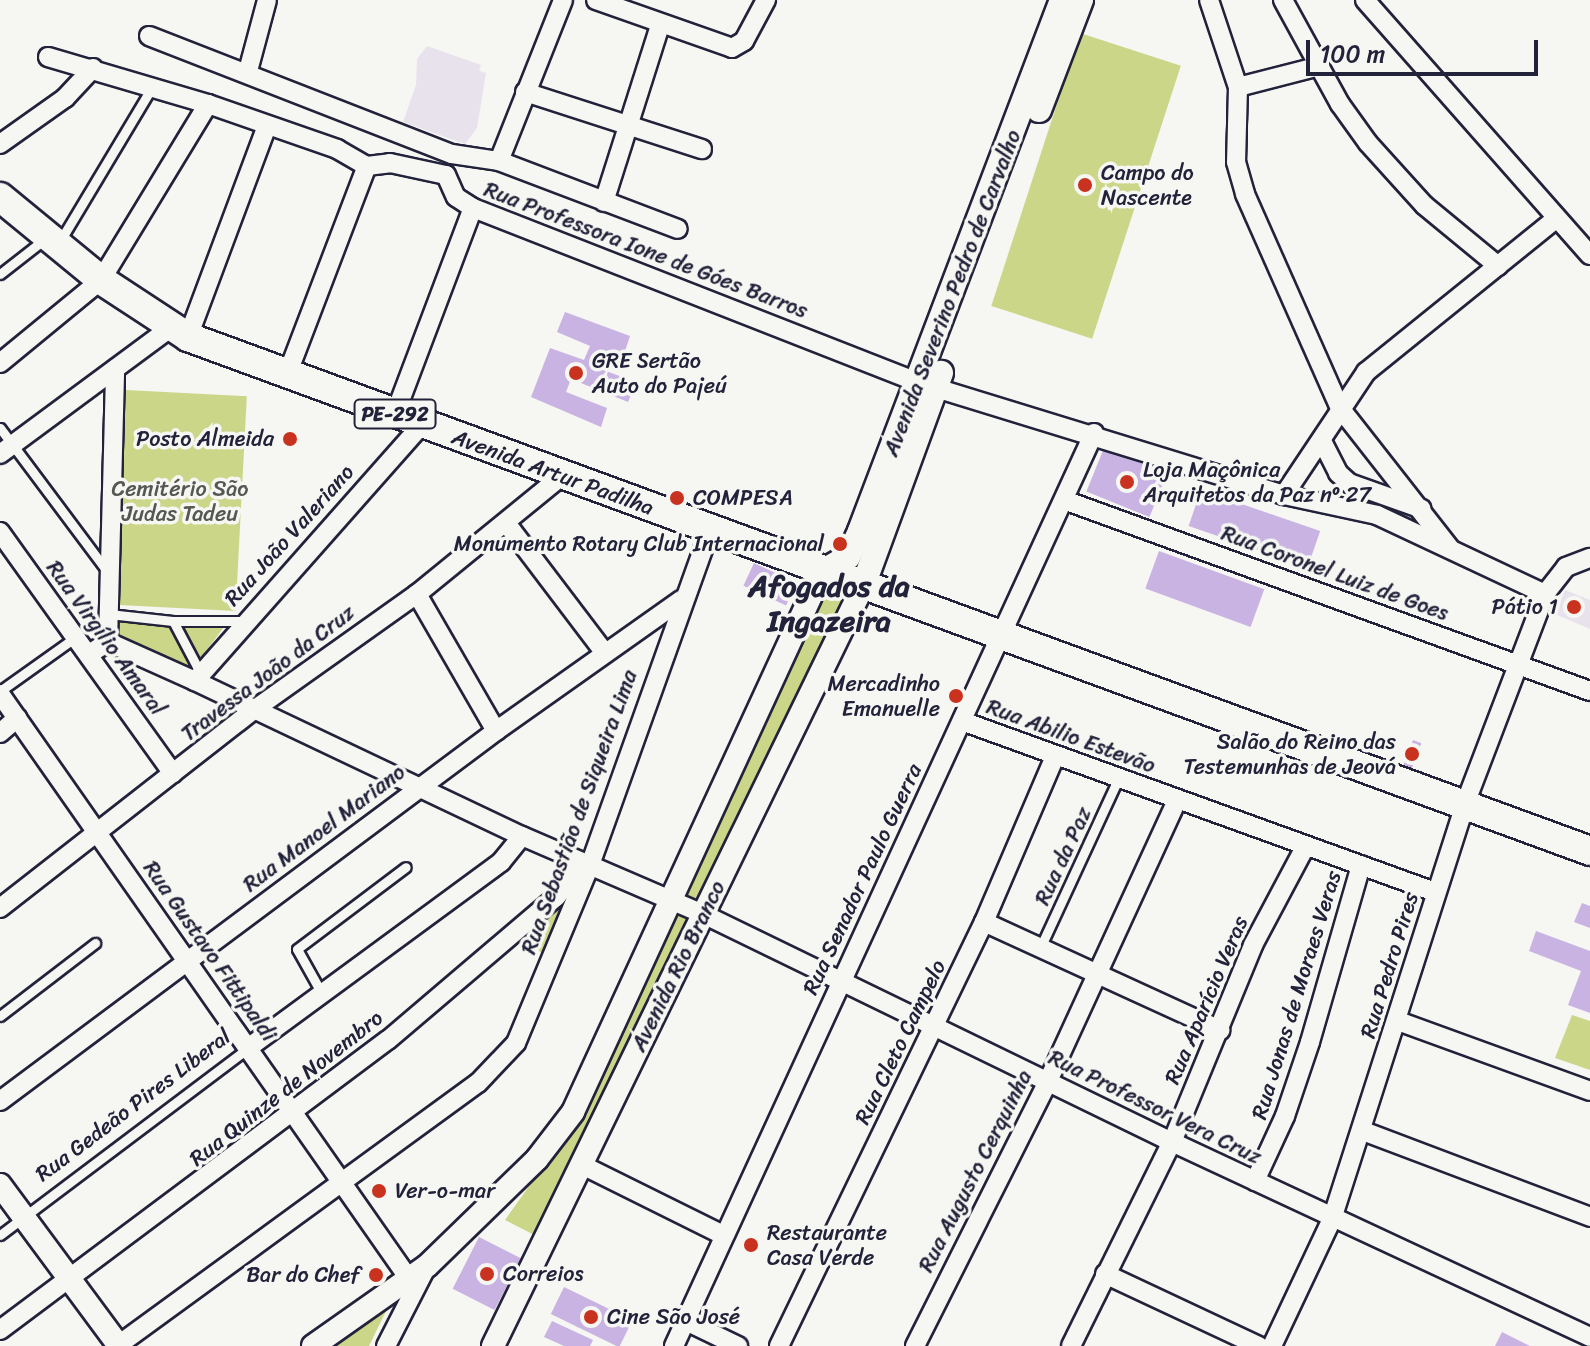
<!DOCTYPE html>
<html>
<head>
<meta charset="utf-8">
<style>
  body { margin:0 }
  #map { position:relative; width:1590px; height:1346px; overflow:hidden; background:#f6f6f2; font-family:Sriracha,sans-serif }
  div>[style] { position:absolute }
  .built>* { inset:0; background:#e8e2ed }
  .green>* { inset:0; background:#cbd689; transform-origin:0 0 }
  .building>* { inset:0; background:#c8b3e2; transform-origin:0 0 }
  .roads { filter:drop-shadow(2px 0 #22223b) drop-shadow(-2px 0 #22223b) drop-shadow(0 2px #22223b) drop-shadow(0 -2px #22223b) }
  .service>* { height:9px; margin:-4.5px; padding:0 4.5px; transform-origin:4.5px; border-radius:4.5px; background:#f6f6f2 }
  .minor>* { height:18px; margin:-9px; padding:0 9px; transform-origin:9px; border-radius:9px; background:#f6f6f2 }
  .tertiary>* { height:22px; margin:-11px; padding:0 11px; transform-origin:11px; border-radius:11px; background:#f6f6f2 }
  .secondary>* { height:24px; margin:-12px; padding:0 12px; transform-origin:12px; border-radius:12px; background:#f6f6f2 }
  .primary>* { height:28px; margin:-14px; padding:0 14px; transform-origin:14px; border-radius:14px; background:#f6f6f2 }
  .dots>* { width:22px; height:22px; translate:-50% -50%; box-sizing:border-box; border:4px solid #f6f6f2; border-radius:50% }
  span { translate:-50% -50%; white-space:nowrap; text-align:center; line-height:1.15; -webkit-text-stroke:7px #f6f6f2; paint-order:stroke }
  .shield-label span { padding:2px 6px; background:#f6f6f2; border:2px solid; border-radius:6px; -webkit-text-stroke-width:0 }
  .shield-label { font-size:20px; color:#22223b; font-weight:700 }
  .poi-label { font-size:22px; color:#22223b }
  .left { translate:0 -50%; text-align:left }
  .right { translate:-100% -50%; text-align:right }
  .street-label { font-size:22px; color:#22223b }
  .park-label { font-size:22px; color:#555852 }
  .district-label { font-size:30px; color:#22223b; font-weight:700 }
  .scale { position:absolute; left:1306px; top:40px; width:232px; height:36px; box-sizing:border-box; border:4px solid #22223b; border-top:0; padding-left:10px; font-size:24px; line-height:28px; white-space:nowrap; color:#22223b; -webkit-text-stroke:6px #f6f6f2; paint-order:stroke }
</style>
</head>
<body>
<div id="map">
  <div class="built">
    <div style="clip-path:polygon(427px 46px,481px 65px,479px 71px,486px 73px,477px 128px,465px 144px,403px 122px,416px 85px,417px 59px)"></div>
    <div style="clip-path:polygon(1565px 590px,1590px 600px,1590px 629px,1555px 614px)"></div>
  </div>
  <div class="green">
    <div style="left:1080px;top:33px;width:106px;height:287px;rotate:18deg"></div>
    <div style="left:126px;top:390px;width:121px;height:215px;rotate:3deg"></div>
    <div style="clip-path:polygon(824px 584px,849px 593px,845px 605px,538px 1237px,505px 1220px,588px 1103px)"></div>
    <div style="clip-path:polygon(113px 620px,167px 626px,224px 627px,191px 671px,113px 638px)"></div>
    <div style="clip-path:polygon(570px 897px,545px 958px,526px 934px)"></div>
    <div style="clip-path:polygon(1572px 1015px,1590px 1021px,1590px 1070px,1555px 1058px)"></div>
    <div style="clip-path:polygon(390px 1303px,369px 1346px,331px 1346px)"></div>
  </div>
  <div class="building">
    <div style="clip-path:polygon(565px 312px,630px 336px,623px 357px,602px 350px,595px 367px,636px 382px,628px 402px,571px 379px,566px 392px,607px 408px,601px 427px,531px 397px,550px 348px,584px 360px,590px 346px,557px 332px)"></div>
    <div style="left:1104px;top:448px;width:68px;height:47px;rotate:22deg"></div>
    <div style="left:1201px;top:490px;width:126px;height:38px;rotate:19deg"></div>
    <div style="left:1159px;top:551px;width:112px;height:40px;rotate:20deg"></div>
    <div style="left:754px;top:563px;width:47px;height:25px;rotate:25deg"></div>
    <div style="left:1413px;top:740px;width:9px;height:27px;rotate:21deg"></div>
    <div style="clip-path:polygon(1582px 903px,1590px 906px,1590px 928px,1574px 922px)"></div>
    <div style="clip-path:polygon(1536px 931px,1590px 951px,1590px 1013px,1568px 1005px,1581px 971px,1529px 951px)"></div>
    <div style="left:479px;top:1237px;width:47px;height:58px;rotate:27deg"></div>
    <div style="left:564px;top:1287px;width:76px;height:30px;rotate:26deg"></div>
    <div style="clip-path:polygon(552px 1321px,593px 1340px,590px 1346px,564px 1346px,544px 1337px)"></div>
    <div style="clip-path:polygon(1502px 1332px,1530px 1346px,1495px 1346px)"></div>
  </div>
  <div class="roads">
    <div class="service">
      <div style="left:60px;top:241px;width:179px;rotate:-59.1deg"></div>
      <div style="left:0;top:274px;width:58px;rotate:-38deg"></div>
      <div style="left:0;top:428px;width:179px;rotate:53.2deg"></div>
      <div style="left:109px;top:614px;width:64px;rotate:6.2deg"></div>
      <div style="left:173px;top:621px;width:60px;rotate:62.2deg"></div>
      <div style="left:173px;top:621px;width:70px"></div>
      <div style="left:0;top:691px;width:95px;rotate:-35.5deg"></div>
      <div style="left:1040px;top:948px;width:186px;rotate:-65.2deg"></div>
      <div style="left:321px;top:992px;width:49px;rotate:-119.2deg"></div>
      <div style="left:297px;top:949px;width:136px;rotate:-37deg"></div>
      <div style="left:0;top:1016px;width:120px;rotate:-37.5deg"></div>
      <div style="left:0;top:1235px;width:311px;rotate:-37deg"></div>
    </div>
    <div class="minor">
      <div style="left:596px;top:0;width:144px;rotate:19.4deg"></div>
      <div style="left:732px;top:48px;width:14px;rotate:-30deg"></div>
      <div style="left:744px;top:41px;width:47px;rotate:-61.8deg"></div>
      <div style="left:1209px;top:0;width:92px;rotate:71.6deg"></div>
      <div style="left:1238px;top:87px;width:75px;rotate:91.5deg"></div>
      <div style="left:1236px;top:162px;width:33px;rotate:74deg"></div>
      <div style="left:1245px;top:194px;width:234px;rotate:66.1deg"></div>
      <div style="left:1340px;top:408px;width:177px;rotate:51.9deg"></div>
      <div style="left:1283px;top:0;width:119px;rotate:61.3deg"></div>
      <div style="left:1340px;top:104px;width:48px;rotate:54.3deg"></div>
      <div style="left:1368px;top:143px;width:84px;rotate:47.9deg"></div>
      <div style="left:1424px;top:205px;width:96px;rotate:39.5deg"></div>
      <div style="left:1365px;top:0;width:340px;rotate:48.6deg"></div>
      <div style="left:149px;top:36px;width:325px;rotate:21.3deg"></div>
      <div style="left:452px;top:154px;width:48px;rotate:8.5deg"></div>
      <div style="left:499px;top:161px;width:191px;rotate:20.8deg"></div>
      <div style="left:48px;top:57px;width:167px;rotate:16.4deg"></div>
      <div style="left:208px;top:104px;width:137px;rotate:19.2deg"></div>
      <div style="left:337px;top:149px;width:34px;rotate:30deg"></div>
      <div style="left:367px;top:166px;width:23px;rotate:-7deg"></div>
      <div style="left:390px;top:163px;width:57px;rotate:12.1deg"></div>
      <div style="left:248px;top:71px;width:73px;rotate:-75deg"></div>
      <div style="left:1238px;top:87px;width:85px;rotate:-14.4deg"></div>
      <div style="left:525px;top:92px;width:186px;rotate:17.9deg"></div>
      <div style="left:0;top:144px;width:80px;rotate:-35.3deg"></div>
      <div style="left:65px;top:98px;width:41px;rotate:-47deg"></div>
      <div style="left:499px;top:161px;width:173px;rotate:-68.3deg"></div>
      <div style="left:446px;top:175px;width:24px;rotate:66deg"></div>
      <div style="left:456px;top:197px;width:20px;rotate:33deg"></div>
      <div style="left:473px;top:208px;width:480px;rotate:21.4deg"></div>
      <div style="left:604px;top:202px;width:186px;rotate:-72.4deg"></div>
      <div style="left:188px;top:337px;width:225px;rotate:-69.5deg"></div>
      <div style="left:0;top:363px;width:131px;rotate:-39.4deg"></div>
      <div style="left:101px;top:280px;width:206px;rotate:-58.7deg"></div>
      <div style="left:287px;top:375px;width:224px;rotate:-69.1deg"></div>
      <div style="left:936px;top:388px;width:364px;rotate:17.1deg"></div>
      <div style="left:1284px;top:495px;width:95px;rotate:12.1deg"></div>
      <div style="left:1377px;top:515px;width:186px;rotate:25.2deg"></div>
      <div style="left:395px;top:414px;width:220px;rotate:-69.3deg"></div>
      <div style="left:1322px;top:441px;width:36px;rotate:63deg"></div>
      <div style="left:1338px;top:473px;width:15px;rotate:42deg"></div>
      <div style="left:1349px;top:483px;width:77px;rotate:19.6deg"></div>
      <div style="left:0;top:454px;width:212px;rotate:-36.5deg"></div>
      <div style="left:1284px;top:495px;width:148px;rotate:-56.3deg"></div>
      <div style="left:1366px;top:372px;width:245px;rotate:-38.9deg"></div>
      <div style="left:1064px;top:500px;width:560px;rotate:19.96deg"></div>
      <div style="left:507px;top:524px;width:162px;rotate:52.8deg"></div>
      <div style="left:0;top:532px;width:297px;rotate:54.4deg"></div>
      <div style="left:417px;top:594px;width:158px;rotate:60deg"></div>
      <div style="left:108px;top:642px;width:273px;rotate:-88.5deg"></div>
      <div style="left:89px;top:654px;width:22px;rotate:-32deg"></div>
      <div style="left:108px;top:642px;width:95px;rotate:24.1deg"></div>
      <div style="left:195px;top:681px;width:362px;rotate:25.4deg"></div>
      <div style="left:522px;top:836px;width:197px;rotate:23.3deg"></div>
      <div style="left:703px;top:914px;width:521px;rotate:25.93deg"></div>
      <div style="left:1172px;top:1142px;width:461px;rotate:25deg"></div>
      <div style="left:195px;top:681px;width:343px;rotate:-48.5deg"></div>
      <div style="left:0;top:694px;width:710px;rotate:55.03deg"></div>
      <div style="left:962px;top:721px;width:503px;rotate:19.88deg"></div>
      <div style="left:0;top:733px;width:23px;rotate:-41deg"></div>
      <div style="left:0;top:908px;width:323px;rotate:-38deg"></div>
      <div style="left:255px;top:709px;width:199px;rotate:-35.4deg"></div>
      <div style="left:417px;top:594px;width:188px;rotate:-39.2deg"></div>
      <div style="left:984px;top:922px;width:260px;rotate:24.6deg"></div>
      <div style="left:1398px;top:1021px;width:204px;rotate:20deg"></div>
      <div style="left:248px;top:1048px;width:314px;rotate:-36.3deg"></div>
      <div style="left:501px;top:862px;width:33px;rotate:-51deg"></div>
      <div style="left:0;top:1101px;width:619px;rotate:-36.72deg"></div>
      <div style="left:496px;top:731px;width:227px;rotate:-35.3deg"></div>
      <div style="left:1363px;top:1131px;width:243px;rotate:20.7deg"></div>
      <div style="left:580px;top:1164px;width:160px;rotate:26.4deg"></div>
      <div style="left:1255px;top:1181px;width:72px;rotate:-65.2deg"></div>
      <div style="left:1285px;top:1116px;width:78px;rotate:-71.3deg"></div>
      <div style="left:1310px;top:1042px;width:184px;rotate:-73.9deg"></div>
      <div style="left:1105px;top:1274px;width:170px;rotate:25.1deg"></div>
      <div style="left:686px;top:1321px;width:58px;rotate:25.7deg"></div>
      <div style="left:0;top:1330px;width:484px;rotate:-36.8deg"></div>
      <div style="left:388px;top:1040px;width:221px;rotate:-40.4deg"></div>
      <div style="left:556px;top:897px;width:40px;rotate:-51deg"></div>
      <div style="left:117px;top:1346px;width:447px;rotate:-36.1deg"></div>
      <div style="left:478px;top:1083px;width:55px;rotate:-46.5deg"></div>
      <div style="left:516px;top:1043px;width:193px;rotate:-67.4deg"></div>
      <div style="left:590px;top:865px;width:356px;rotate:-70.3deg"></div>
      <div style="left:386px;top:1346px;width:90px;rotate:-62.9deg"></div>
      <div style="left:674px;top:1346px;width:1005px;rotate:-65.3deg"></div>
      <div style="left:779px;top:1346px;width:471px;rotate:-64.2deg"></div>
      <div style="left:984px;top:922px;width:181px;rotate:-66.8deg"></div>
      <div style="left:915px;top:1346px;width:297px;rotate:-63.3deg"></div>
      <div style="left:1048px;top:1081px;width:309px;rotate:-65.3deg"></div>
      <div style="left:1071px;top:1346px;width:228px;rotate:-63.7deg"></div>
      <div style="left:1172px;top:1142px;width:213px;rotate:-67.6deg"></div>
      <div style="left:1253px;top:945px;width:111px;rotate:-62deg"></div>
      <div style="left:1272px;top:1346px;width:140px;rotate:-64.7deg"></div>
      <div style="left:1332px;top:1219px;width:436px;rotate:-72.2deg"></div>
      <div style="left:1465px;top:804px;width:225px;rotate:-69.1deg"></div>
      <div style="left:1545px;top:594px;width:34px;rotate:-52deg"></div>
      <div style="left:1566px;top:567px;width:26px;rotate:-21deg"></div>
    </div>
    <div class="tertiary">
      <div style="left:0;top:1185px;width:200px;rotate:53.5deg"></div>
      <div style="left:313px;top:1346px;width:139px;rotate:-35.1deg"></div>
      <div style="left:427px;top:1266px;width:153px;rotate:-44.2deg"></div>
      <div style="left:537px;top:1159px;width:59px;rotate:-52.5deg"></div>
      <div style="left:573px;top:1112px;width:595px;rotate:-65.25deg"></div>
      <div style="left:493px;top:1346px;width:845px;rotate:-64.04deg"></div>
    </div>
    <div class="secondary">
      <div style="left:1039px;top:110px;width:118px;rotate:-69.1deg"></div>
      <div style="left:822px;top:572px;width:30px;rotate:-30deg"></div>
      <div style="left:848px;top:557px;width:29px;rotate:-65deg"></div>
      <div style="left:860px;top:531px;width:568px;rotate:-69.17deg"></div>
      <div style="left:863px;top:586px;width:227px;rotate:-69.9deg"></div>
    </div>
    <div class="primary">
      <div style="left:0;top:197px;width:131px;rotate:39.4deg"></div>
      <div style="left:101px;top:280px;width:104px;rotate:33.2deg"></div>
      <div style="left:188px;top:337px;width:1493px;rotate:20.13deg"></div>
    </div>
  </div>
  <div class="dots">
    <div style="left:1085px;top:185px;background:#c8321e"></div>
    <div style="left:576px;top:373px;background:#c8321e"></div>
    <div style="left:290px;top:439px;background:#c8321e"></div>
    <div style="left:1127px;top:482px;background:#c8321e"></div>
    <div style="left:677px;top:498px;background:#c8321e"></div>
    <div style="left:840px;top:544px;background:#c8321e"></div>
    <div style="left:1574px;top:607px;background:#c8321e"></div>
    <div style="left:956px;top:696px;background:#c8321e"></div>
    <div style="left:1412px;top:754px;background:#c8321e"></div>
    <div style="left:379px;top:1191px;background:#c8321e"></div>
    <div style="left:751px;top:1245px;background:#c8321e"></div>
    <div style="left:487px;top:1274px;background:#c8321e"></div>
    <div style="left:376px;top:1275px;background:#c8321e"></div>
    <div style="left:591px;top:1317px;background:#c8321e"></div>
  </div>
  <div class="shield-label">
    <span style="left:395px;top:414px">PE-292</span>
  </div>
  <div class="poi-label">
    <span class="left" style="left:1101px;top:185px">Campo do<br>Nascente</span>
    <span class="left" style="left:592px;top:373px">GRE Sertão<br>Auto do Pajeú</span>
    <span class="right" style="left:274px;top:439px">Posto Almeida</span>
    <span class="left" style="left:1143px;top:482px">Loja Maçônica<br>Arquitetos da Paz nº 27</span>
    <span class="left" style="left:693px;top:498px">COMPESA</span>
    <span class="right" style="left:824px;top:544px">Monumento Rotary Club Internacional</span>
    <span class="right" style="left:1558px;top:607px">Pátio 1</span>
    <span class="right" style="left:940px;top:696px">Mercadinho<br>Emanuelle</span>
    <span class="right" style="left:1396px;top:754px">Salão do Reino das<br>Testemunhas de Jeová</span>
    <span class="left" style="left:395px;top:1191px">Ver-o-mar</span>
    <span class="left" style="left:767px;top:1245px">Restaurante<br>Casa Verde</span>
    <span class="left" style="left:503px;top:1274px">Correios</span>
    <span class="right" style="left:360px;top:1275px">Bar do Chef</span>
    <span class="left" style="left:607px;top:1317px">Cine São José</span>
  </div>
  <div class="street-label">
    <span style="left:646px;top:250px;rotate:21deg">Rua Professora Ione de Góes Barros</span>
    <span style="left:952px;top:293px;rotate:-69deg">Avenida Severino Pedro de Carvalho</span>
    <span style="left:553px;top:472px;rotate:20deg">Avenida Artur Padilha</span>
    <span style="left:289px;top:535px;rotate:-48deg">Rua João Valeriano</span>
    <span style="left:1335px;top:573px;rotate:20deg">Rua Coronel Luiz de Goes</span>
    <span style="left:106px;top:638px;rotate:54deg">Rua Virgílio Amaral</span>
    <span style="left:268px;top:673px;rotate:-37deg">Travessa João da Cruz</span>
    <span style="left:1071px;top:736px;rotate:20deg">Rua Abilio Estevão</span>
    <span style="left:579px;top:812px;rotate:-70deg">Rua Sebastião de Siqueira Lima</span>
    <span style="left:324px;top:828px;rotate:-37deg">Rua Manoel Mariano</span>
    <span style="left:1063px;top:856px;rotate:-65deg">Rua da Paz</span>
    <span style="left:862px;top:879px;rotate:-65deg">Rua Senador Paulo Guerra</span>
    <span style="left:210px;top:951px;rotate:55deg">Rua Gustavo Fittipaldi</span>
    <span style="left:1389px;top:965px;rotate:-73deg">Rua Pedro Pires</span>
    <span style="left:678px;top:966px;rotate:-64deg">Avenida Rio Branco</span>
    <span style="left:1296px;top:995px;rotate:-73deg">Rua Jonas de Moraes Veras</span>
    <span style="left:1206px;top:1000px;rotate:-67deg">Rua Aparício Veras</span>
    <span style="left:900px;top:1042px;rotate:-64deg">Rua Cleto Campelo</span>
    <span style="left:286px;top:1088px;rotate:-38deg">Rua Quinze de Novembro</span>
    <span style="left:133px;top:1105px;rotate:-37deg">Rua Gedeão Pires Liberal</span>
    <span style="left:1155px;top:1107px;rotate:26deg">Rua Professor Vera Cruz</span>
    <span style="left:975px;top:1171px;rotate:-63deg">Rua Augusto Cerquinha</span>
  </div>
  <div class="park-label">
    <span style="left:180px;top:501px">Cemitério São<br>Judas Tadeu</span>
  </div>
  <div class="district-label">
    <span style="left:829px;top:603px">Afogados da<br>Ingazeira</span>
  </div>
  <div class="scale">100 m</div>
</div>
</body>
</html>
